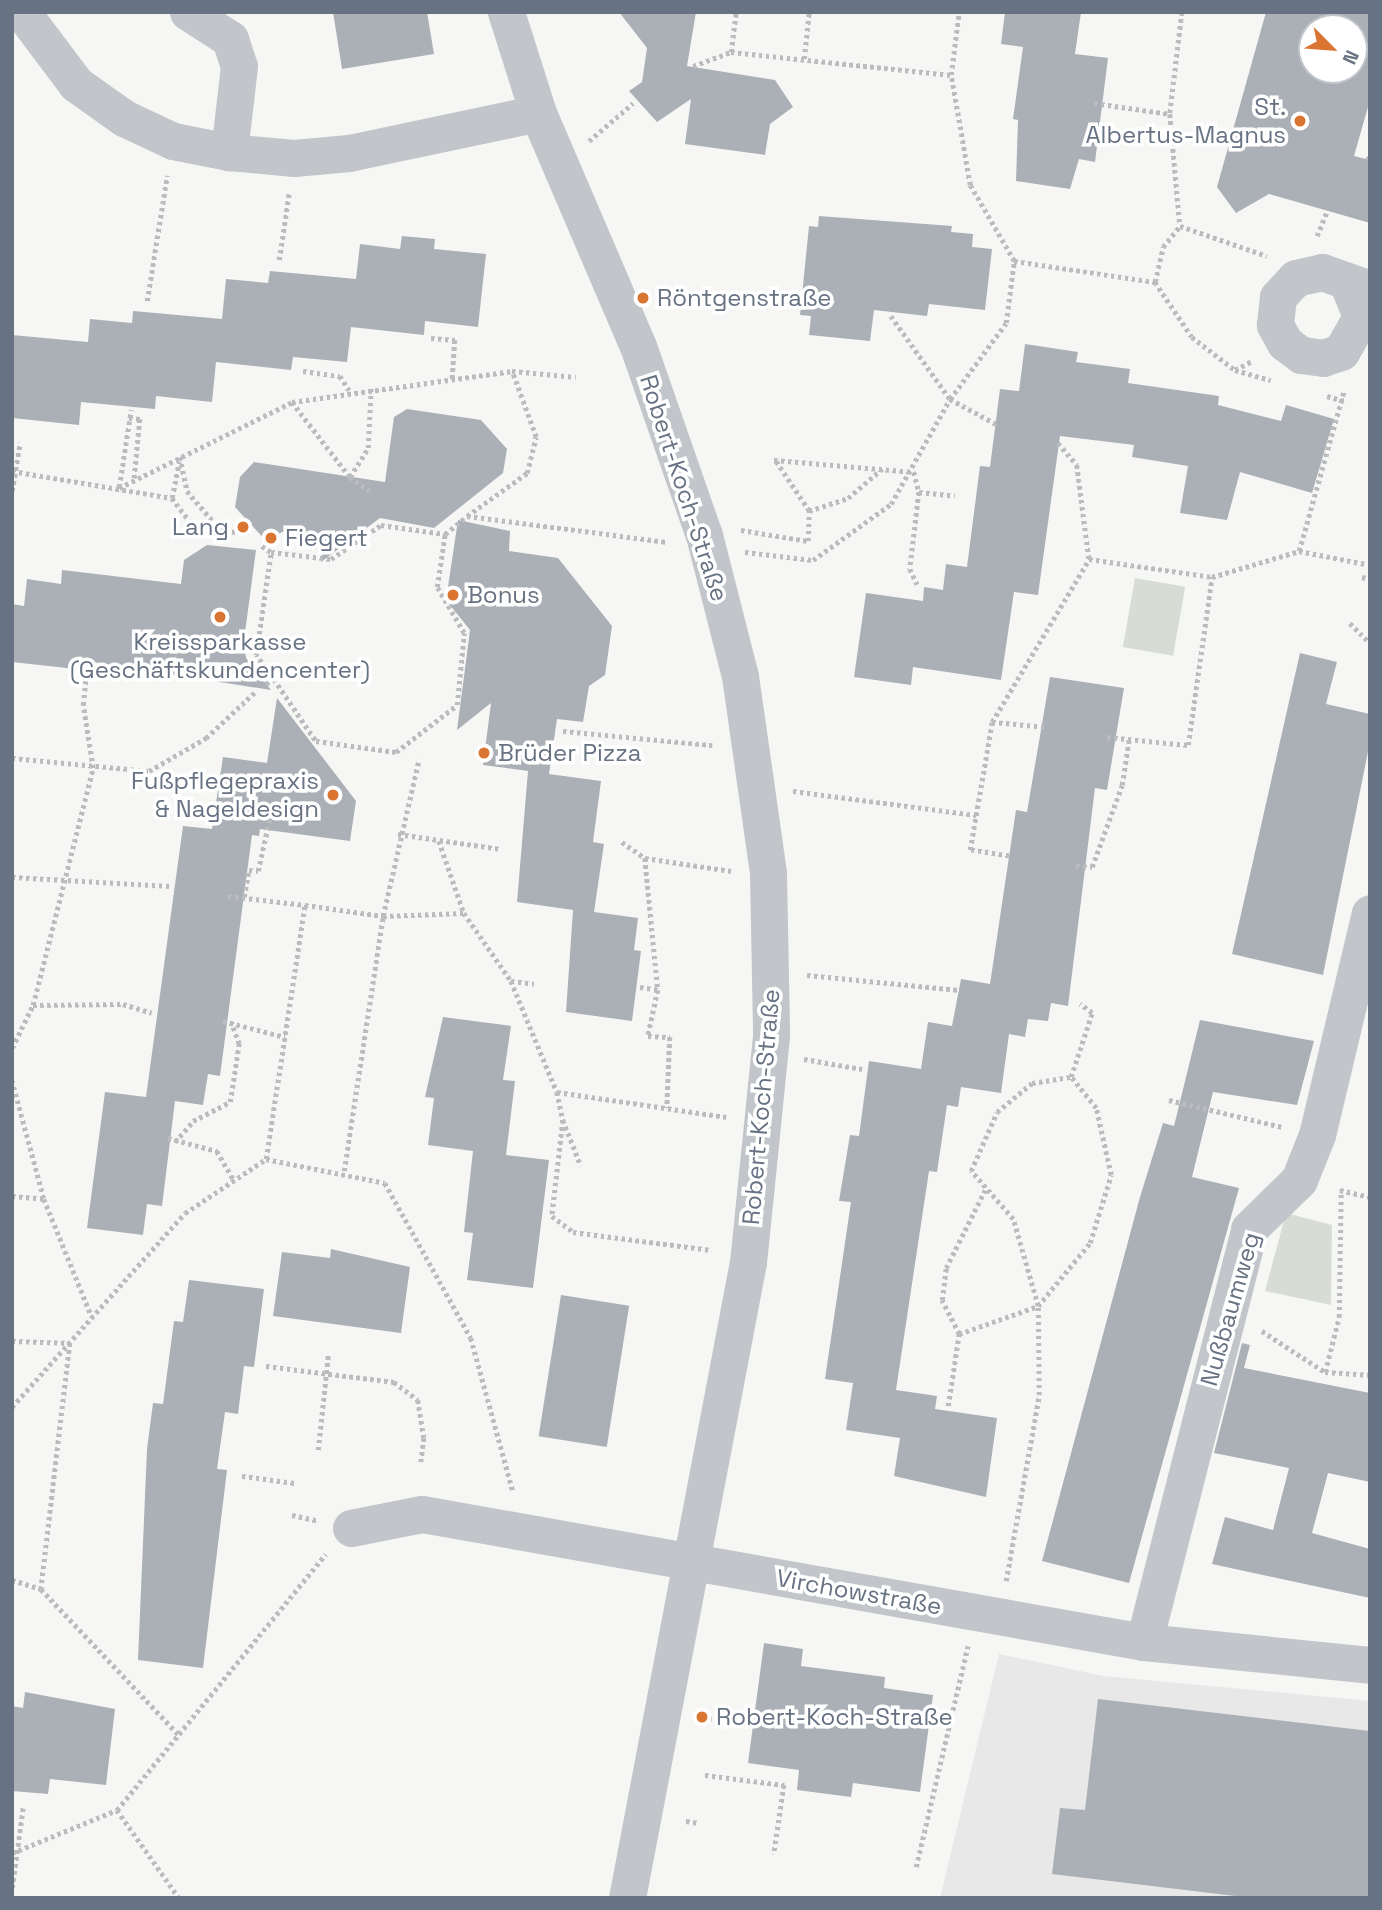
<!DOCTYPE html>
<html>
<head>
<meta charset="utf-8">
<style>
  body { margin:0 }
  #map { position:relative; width:1382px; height:1910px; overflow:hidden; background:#f6f7f4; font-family:"Space Grotesk",sans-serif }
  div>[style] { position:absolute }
  .built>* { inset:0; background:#e7e8e7 }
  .green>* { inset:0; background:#d7ddd5; transform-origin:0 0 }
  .building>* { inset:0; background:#abb0b7; transform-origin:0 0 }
  .path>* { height:4.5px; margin-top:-2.25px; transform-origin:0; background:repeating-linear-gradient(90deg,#babcbf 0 3.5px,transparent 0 7px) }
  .street>* { height:37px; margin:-18.5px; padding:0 18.5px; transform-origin:18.5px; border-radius:18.5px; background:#c2c5c9 }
  .dots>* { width:19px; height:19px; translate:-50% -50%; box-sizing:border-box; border:4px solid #fff; border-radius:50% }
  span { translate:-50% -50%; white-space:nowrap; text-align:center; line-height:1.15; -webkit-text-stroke:7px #fff; paint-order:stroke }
  .poi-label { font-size:24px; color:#677283 }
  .right { translate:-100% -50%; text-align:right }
  .left { translate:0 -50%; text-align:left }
  .street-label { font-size:24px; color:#677283 }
  .frame { position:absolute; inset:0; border:14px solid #677283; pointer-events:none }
  .north { position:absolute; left:1298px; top:14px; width:70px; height:70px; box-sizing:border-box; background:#fff; border:2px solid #c2c7cd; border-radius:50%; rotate:115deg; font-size:19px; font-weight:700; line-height:28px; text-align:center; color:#677283 }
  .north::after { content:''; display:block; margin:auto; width:24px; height:32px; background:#da7531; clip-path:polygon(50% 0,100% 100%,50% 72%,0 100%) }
</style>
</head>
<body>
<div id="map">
  <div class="built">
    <div style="clip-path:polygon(999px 1654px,1104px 1676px,1370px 1701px,1370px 1898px,940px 1898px)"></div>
  </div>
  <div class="green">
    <div style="left:1135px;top:578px;width:51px;height:70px;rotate:10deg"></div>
    <div style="clip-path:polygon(1286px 1213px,1332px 1225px,1331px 1305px,1265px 1291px)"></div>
  </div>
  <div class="building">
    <div style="clip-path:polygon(333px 12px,427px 12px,434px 54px,342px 69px)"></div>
    <div style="clip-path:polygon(619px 12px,696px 12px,687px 66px,775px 80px,793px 107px,770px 124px,765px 155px,685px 144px,691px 99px,657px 122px,629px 91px,642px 82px,647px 48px)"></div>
    <div style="clip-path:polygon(1005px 12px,1081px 12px,1075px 54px,1108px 58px,1095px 162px,1079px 159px,1070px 189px,1016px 181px,1018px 120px,1013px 119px,1023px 47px,1001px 44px)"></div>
    <div style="clip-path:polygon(evenodd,1266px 12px,1370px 12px,1370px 100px,1354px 156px,1370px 160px,1370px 223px,1269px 194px,1236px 213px,1217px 187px,1266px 12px,1312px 28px,1354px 28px,1354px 70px,1312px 70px,1312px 28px)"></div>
    <div style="clip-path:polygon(819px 216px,952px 226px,951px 232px,973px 234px,972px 247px,992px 249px,985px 310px,929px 304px,927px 316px,874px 310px,870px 341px,809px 335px,811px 316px,800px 315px,809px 226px,818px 227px)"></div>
    <div style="clip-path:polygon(402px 236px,435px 239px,434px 249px,486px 254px,478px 327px,425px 321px,424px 335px,351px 327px,347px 362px,293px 357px,291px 370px,216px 362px,212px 402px,156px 396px,155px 409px,81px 402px,79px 425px,12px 418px,12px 335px,88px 342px,90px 319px,132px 323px,133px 311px,222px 319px,226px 279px,268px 283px,270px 271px,356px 279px,360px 244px,400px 249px)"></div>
    <div style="clip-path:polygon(1025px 344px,1078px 352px,1076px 362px,1130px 369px,1128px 383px,1219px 396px,1218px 405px,1281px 421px,1286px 405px,1334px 419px,1312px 493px,1240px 472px,1227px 520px,1180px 513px,1188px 466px,1132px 457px,1134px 445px,1060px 436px,1038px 595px,1014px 592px,1001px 680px,913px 667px,911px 685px,854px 677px,866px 593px,923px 601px,924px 587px,943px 590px,946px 564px,967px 567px,980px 466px,990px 467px,1000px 389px,1019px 391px)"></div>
    <div style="clip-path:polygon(407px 409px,481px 420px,507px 449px,503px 473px,434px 528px,380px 518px,321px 562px,325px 538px,282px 532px,267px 542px,235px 507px,240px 477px,254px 462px,385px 482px,394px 417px)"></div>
    <div style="clip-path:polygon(458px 520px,510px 531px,509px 551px,558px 558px,612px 626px,605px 675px,589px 686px,583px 722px,557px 719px,549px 774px,601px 781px,593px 842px,604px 844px,594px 912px,638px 918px,634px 950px,641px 951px,632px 1021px,566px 1012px,573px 910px,517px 902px,528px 771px,483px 765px,491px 703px,457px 730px,470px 630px,446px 600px)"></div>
    <div style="clip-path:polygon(207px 545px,256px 550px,244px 640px,246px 658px,271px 690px,87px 661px,85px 670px,12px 662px,12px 604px,24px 606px,27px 579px,61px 584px,62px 570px,181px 584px,184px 560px)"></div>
    <div style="clip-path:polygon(1300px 653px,1337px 662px,1326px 704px,1370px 714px,1370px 742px,1323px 975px,1232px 954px)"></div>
    <div style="clip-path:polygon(1050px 677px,1124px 688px,1107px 790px,1095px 788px,1068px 1006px,1051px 1003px,1048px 1021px,1028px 1019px,1025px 1037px,1009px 1034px,1001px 1093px,961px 1087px,958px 1107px,947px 1105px,937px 1172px,929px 1171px,896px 1390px,937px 1396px,935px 1409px,997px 1418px,986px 1497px,894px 1476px,900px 1438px,846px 1430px,853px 1383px,825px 1379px,851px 1202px,839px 1201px,850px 1135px,859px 1136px,869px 1061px,921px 1069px,928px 1022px,952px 1026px,961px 979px,990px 984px,1016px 810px,1027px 812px)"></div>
    <div style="clip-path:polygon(277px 698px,356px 801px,350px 841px,260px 829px,259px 836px,252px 835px,220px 1076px,208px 1074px,203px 1105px,175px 1101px,162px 1206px,147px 1204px,143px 1235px,87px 1228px,105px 1092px,146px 1097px,183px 826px,212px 829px,223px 757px,267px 763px)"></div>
    <div style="clip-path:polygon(443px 1017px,511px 1026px,503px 1080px,515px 1081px,506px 1155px,549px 1160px,533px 1288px,467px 1280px,473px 1233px,464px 1232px,473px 1151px,428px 1145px,434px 1098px,425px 1097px)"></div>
    <div style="clip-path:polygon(1200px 1020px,1314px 1041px,1297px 1105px,1213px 1092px,1192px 1177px,1239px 1188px,1129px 1583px,1042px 1561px,1140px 1197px,1163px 1123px,1174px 1126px)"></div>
    <div style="clip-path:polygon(331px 1249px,410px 1267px,401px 1333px,273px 1316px,282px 1252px,330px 1258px)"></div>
    <div style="clip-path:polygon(189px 1280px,264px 1289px,254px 1367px,244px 1366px,238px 1414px,225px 1412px,217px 1469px,227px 1470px,203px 1668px,138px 1660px,147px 1449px,153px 1403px,163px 1404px,174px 1321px,183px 1322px)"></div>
    <div style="left:561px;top:1295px;width:69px;height:143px;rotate:9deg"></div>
    <div style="clip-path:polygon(1242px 1343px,1250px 1345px,1244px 1368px,1370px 1393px,1370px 1482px,1328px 1473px,1312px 1533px,1370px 1549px,1370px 1598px,1212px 1564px,1225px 1517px,1273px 1530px,1289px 1468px,1214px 1453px)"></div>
    <div style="clip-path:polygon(764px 1643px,803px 1649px,801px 1666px,885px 1677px,884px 1688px,933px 1695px,920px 1792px,853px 1783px,851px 1797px,797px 1790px,799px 1770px,748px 1763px)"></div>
    <div style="clip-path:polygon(25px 1692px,115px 1709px,106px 1785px,50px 1779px,48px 1794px,12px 1791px,12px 1706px,23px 1708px)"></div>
    <div style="clip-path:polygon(1098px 1699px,1370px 1731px,1370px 1898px,1252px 1898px,1052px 1874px,1060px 1808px,1085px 1810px)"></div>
  </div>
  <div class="path">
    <div style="left:1182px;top:12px;width:103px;rotate:96.7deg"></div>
    <div style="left:1170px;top:114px;width:112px;rotate:84.9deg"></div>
    <div style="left:1180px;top:226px;width:92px;rotate:19deg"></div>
    <div style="left:731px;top:52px;width:40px;rotate:-82.9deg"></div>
    <div style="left:804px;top:59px;width:47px;rotate:-83.9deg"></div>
    <div style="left:693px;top:66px;width:40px;rotate:-20.2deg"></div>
    <div style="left:731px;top:52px;width:221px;rotate:6deg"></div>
    <div style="left:1094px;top:103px;width:77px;rotate:8.2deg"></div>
    <div style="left:589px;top:141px;width:58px;rotate:-40.8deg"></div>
    <div style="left:1367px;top:160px;width:5px;rotate:-53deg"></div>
    <div style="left:1317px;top:236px;width:27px;rotate:-68deg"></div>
    <div style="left:279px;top:260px;width:68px;rotate:-81.5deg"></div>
    <div style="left:1014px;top:261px;width:143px;rotate:8.5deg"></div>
    <div style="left:1155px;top:282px;width:66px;rotate:56.1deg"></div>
    <div style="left:1192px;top:337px;width:54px;rotate:37.5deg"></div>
    <div style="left:1235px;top:370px;width:37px;rotate:16deg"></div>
    <div style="left:1155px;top:282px;width:36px;rotate:-77deg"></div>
    <div style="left:1163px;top:247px;width:27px;rotate:-51deg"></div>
    <div style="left:147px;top:301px;width:127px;rotate:-80.9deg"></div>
    <div style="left:891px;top:316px;width:102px;rotate:54.6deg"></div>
    <div style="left:950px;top:399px;width:52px;rotate:28.5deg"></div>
    <div style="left:431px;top:338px;width:24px;rotate:5deg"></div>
    <div style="left:455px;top:340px;width:39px;rotate:94deg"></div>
    <div style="left:1235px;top:370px;width:19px;rotate:-28deg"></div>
    <div style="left:303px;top:371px;width:37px;rotate:8deg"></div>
    <div style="left:340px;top:376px;width:17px;rotate:57deg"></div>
    <div style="left:1327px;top:396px;width:19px;rotate:16deg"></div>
    <div style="left:292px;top:402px;width:95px;rotate:52.3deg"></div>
    <div style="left:350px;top:477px;width:24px;rotate:36deg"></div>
    <div style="left:129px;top:418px;width:11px;rotate:5deg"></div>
    <div style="left:140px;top:419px;width:62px;rotate:95.5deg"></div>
    <div style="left:1058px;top:443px;width:29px;rotate:49deg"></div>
    <div style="left:1077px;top:465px;width:95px;rotate:82.7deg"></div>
    <div style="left:180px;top:457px;width:35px;rotate:78deg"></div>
    <div style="left:187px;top:491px;width:55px;rotate:49.4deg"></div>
    <div style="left:774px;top:460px;width:141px;rotate:4.9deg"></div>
    <div style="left:914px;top:472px;width:21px;rotate:76deg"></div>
    <div style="left:919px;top:492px;width:78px;rotate:96.7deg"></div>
    <div style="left:910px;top:569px;width:17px;rotate:65deg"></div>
    <div style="left:12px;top:471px;width:162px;rotate:9.6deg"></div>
    <div style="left:172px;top:498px;width:41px;rotate:52.9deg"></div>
    <div style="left:197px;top:531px;width:52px;rotate:1.1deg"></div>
    <div style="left:350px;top:477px;width:34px;rotate:-58deg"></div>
    <div style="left:368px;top:448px;width:61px;rotate:-87.2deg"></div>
    <div style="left:119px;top:487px;width:78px;rotate:-81.1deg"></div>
    <div style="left:119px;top:488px;width:193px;rotate:-26.4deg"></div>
    <div style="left:292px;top:402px;width:222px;rotate:-8deg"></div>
    <div style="left:512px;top:371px;width:64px;rotate:5.4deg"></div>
    <div style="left:12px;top:491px;width:49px;rotate:-80.5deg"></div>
    <div style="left:919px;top:492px;width:36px;rotate:6deg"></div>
    <div style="left:172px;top:498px;width:37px;rotate:-79deg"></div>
    <div style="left:809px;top:511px;width:41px;rotate:-18.4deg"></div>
    <div style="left:848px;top:498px;width:45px;rotate:-40.5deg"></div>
    <div style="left:467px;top:516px;width:74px;rotate:-35.6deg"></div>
    <div style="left:527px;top:473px;width:37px;rotate:-76deg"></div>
    <div style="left:536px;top:437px;width:70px;rotate:-110deg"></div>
    <div style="left:741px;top:530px;width:68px;rotate:9.3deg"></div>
    <div style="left:808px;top:541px;width:30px;rotate:-88deg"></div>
    <div style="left:809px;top:511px;width:61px;rotate:-123.7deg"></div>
    <div style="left:262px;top:546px;width:11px;rotate:34deg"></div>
    <div style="left:1299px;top:551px;width:166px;rotate:-74.3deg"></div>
    <div style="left:745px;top:552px;width:68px;rotate:6.7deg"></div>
    <div style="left:813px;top:560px;width:96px;rotate:-35.7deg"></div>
    <div style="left:891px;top:504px;width:120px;rotate:-60.7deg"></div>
    <div style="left:950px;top:399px;width:94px;rotate:-53.6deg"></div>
    <div style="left:1006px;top:323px;width:63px;rotate:-82.6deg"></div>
    <div style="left:1014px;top:261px;width:88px;rotate:-120.1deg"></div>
    <div style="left:970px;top:185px;width:112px;rotate:-99.8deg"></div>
    <div style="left:951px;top:75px;width:64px;rotate:-82.8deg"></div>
    <div style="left:1362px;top:577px;width:8px;rotate:14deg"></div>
    <div style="left:1350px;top:623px;width:28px;rotate:45deg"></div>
    <div style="left:274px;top:679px;width:75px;rotate:55.9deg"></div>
    <div style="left:316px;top:741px;width:81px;rotate:7.8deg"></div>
    <div style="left:396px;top:752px;width:77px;rotate:-37.6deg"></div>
    <div style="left:457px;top:705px;width:72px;rotate:-84.4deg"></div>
    <div style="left:464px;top:633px;width:53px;rotate:-120.4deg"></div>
    <div style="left:437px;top:587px;width:54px;rotate:-81.4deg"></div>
    <div style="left:266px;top:684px;width:9px;rotate:-32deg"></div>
    <div style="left:274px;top:679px;width:30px;rotate:-127deg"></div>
    <div style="left:256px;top:655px;width:104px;rotate:-81.7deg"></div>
    <div style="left:271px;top:552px;width:60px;rotate:6.7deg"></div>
    <div style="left:331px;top:559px;width:60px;rotate:-34.2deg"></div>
    <div style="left:381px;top:525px;width:65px;rotate:8deg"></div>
    <div style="left:445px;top:534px;width:28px;rotate:-39deg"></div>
    <div style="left:467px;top:516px;width:202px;rotate:7.4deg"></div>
    <div style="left:992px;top:722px;width:56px;rotate:5.1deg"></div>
    <div style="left:563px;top:731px;width:150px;rotate:5.4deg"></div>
    <div style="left:1107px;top:737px;width:81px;rotate:5.6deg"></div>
    <div style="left:1188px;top:745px;width:170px;rotate:-81.9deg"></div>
    <div style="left:1212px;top:577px;width:91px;rotate:-16.6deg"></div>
    <div style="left:1299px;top:551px;width:68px;rotate:11deg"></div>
    <div style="left:12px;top:758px;width:138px;rotate:5.4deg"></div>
    <div style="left:149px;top:771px;width:66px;rotate:-30.1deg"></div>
    <div style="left:206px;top:738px;width:69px;rotate:-43.2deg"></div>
    <div style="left:793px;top:791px;width:185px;rotate:7.5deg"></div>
    <div style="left:398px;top:834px;width:104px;rotate:8.3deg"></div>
    <div style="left:439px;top:841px;width:76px;rotate:70.9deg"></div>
    <div style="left:622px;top:842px;width:28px;rotate:35deg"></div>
    <div style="left:645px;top:858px;width:87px;rotate:8.6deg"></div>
    <div style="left:1009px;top:856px;width:39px;rotate:-171deg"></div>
    <div style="left:970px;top:850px;width:130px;rotate:-80.2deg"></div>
    <div style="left:992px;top:722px;width:190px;rotate:-59.2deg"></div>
    <div style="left:1089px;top:559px;width:124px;rotate:8.3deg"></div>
    <div style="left:645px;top:858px;width:133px;rotate:84.4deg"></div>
    <div style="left:658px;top:990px;width:47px;rotate:102.3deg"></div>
    <div style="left:648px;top:1036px;width:22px;rotate:3deg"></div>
    <div style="left:670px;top:1037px;width:71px;rotate:92.4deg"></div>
    <div style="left:1076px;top:866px;width:16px;rotate:4deg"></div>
    <div style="left:1092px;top:867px;width:87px;rotate:-69.9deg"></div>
    <div style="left:1122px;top:785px;width:47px;rotate:-81.3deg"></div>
    <div style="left:12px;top:877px;width:158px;rotate:3.3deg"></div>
    <div style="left:228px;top:896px;width:78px;rotate:6.7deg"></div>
    <div style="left:244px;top:897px;width:27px;rotate:-80deg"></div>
    <div style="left:249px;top:870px;width:9px;rotate:6deg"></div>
    <div style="left:258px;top:871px;width:55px;rotate:-77.5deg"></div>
    <div style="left:807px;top:975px;width:153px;rotate:5.6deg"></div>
    <div style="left:511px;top:981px;width:23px;rotate:7deg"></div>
    <div style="left:640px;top:987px;width:18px;rotate:9deg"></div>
    <div style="left:33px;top:1005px;width:90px;rotate:-0.6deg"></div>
    <div style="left:123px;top:1004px;width:30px;rotate:17deg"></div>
    <div style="left:223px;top:1021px;width:64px;rotate:14.5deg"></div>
    <div style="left:12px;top:1048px;width:48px;rotate:-64deg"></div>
    <div style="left:33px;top:1005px;width:244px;rotate:-75.8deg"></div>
    <div style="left:93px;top:768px;width:64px;rotate:-99deg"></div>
    <div style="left:83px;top:705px;width:31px;rotate:-84deg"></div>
    <div style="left:804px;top:1059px;width:59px;rotate:9.8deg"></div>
    <div style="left:12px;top:1080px;width:123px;rotate:74.9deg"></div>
    <div style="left:44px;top:1199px;width:127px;rotate:67.9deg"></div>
    <div style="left:557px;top:1092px;width:171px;rotate:8.4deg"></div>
    <div style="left:1169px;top:1100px;width:116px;rotate:13.4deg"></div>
    <div style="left:563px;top:1120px;width:49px;rotate:68.6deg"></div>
    <div style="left:168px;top:1138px;width:51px;rotate:14.9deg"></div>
    <div style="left:217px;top:1151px;width:34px;rotate:60deg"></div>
    <div style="left:175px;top:1142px;width:28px;rotate:-49deg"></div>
    <div style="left:193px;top:1121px;width:42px;rotate:-27.2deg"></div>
    <div style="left:230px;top:1102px;width:59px;rotate:-81.2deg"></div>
    <div style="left:239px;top:1044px;width:23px;rotate:-110deg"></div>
    <div style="left:266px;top:1159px;width:121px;rotate:11.4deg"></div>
    <div style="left:385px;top:1183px;width:177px;rotate:61deg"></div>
    <div style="left:471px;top:1338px;width:160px;rotate:74.7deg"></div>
    <div style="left:344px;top:1171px;width:258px;rotate:-81.3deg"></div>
    <div style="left:383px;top:916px;width:161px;rotate:-77.1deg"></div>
    <div style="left:1340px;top:1190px;width:31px;rotate:13deg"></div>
    <div style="left:12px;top:1196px;width:32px;rotate:5deg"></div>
    <div style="left:1262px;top:1331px;width:75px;rotate:33.1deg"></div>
    <div style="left:1325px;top:1372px;width:45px;rotate:3.8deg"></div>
    <div style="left:959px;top:1334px;width:38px;rotate:-117deg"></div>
    <div style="left:942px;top:1300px;width:32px;rotate:-83deg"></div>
    <div style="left:946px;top:1268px;width:87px;rotate:-63.4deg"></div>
    <div style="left:12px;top:1341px;width:58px;rotate:2deg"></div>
    <div style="left:70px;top:1343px;width:248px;rotate:96.7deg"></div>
    <div style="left:266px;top:1366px;width:129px;rotate:7.1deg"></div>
    <div style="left:394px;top:1382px;width:30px;rotate:37deg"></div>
    <div style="left:418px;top:1400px;width:38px;rotate:81deg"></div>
    <div style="left:424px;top:1438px;width:24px;rotate:97deg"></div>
    <div style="left:1325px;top:1372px;width:57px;rotate:-75.7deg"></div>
    <div style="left:1339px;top:1317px;width:127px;rotate:-89.1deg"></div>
    <div style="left:948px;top:1406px;width:73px;rotate:-81.3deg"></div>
    <div style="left:959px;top:1334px;width:84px;rotate:-19.5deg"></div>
    <div style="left:1038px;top:1306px;width:82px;rotate:-50.5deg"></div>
    <div style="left:1090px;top:1243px;width:71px;rotate:-72.8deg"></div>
    <div style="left:1111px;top:1175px;width:69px;rotate:-102.6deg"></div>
    <div style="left:1096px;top:1108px;width:40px;rotate:-129deg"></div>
    <div style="left:1071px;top:1077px;width:67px;rotate:-71.8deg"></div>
    <div style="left:1092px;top:1013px;width:15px;rotate:-143deg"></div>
    <div style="left:12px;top:1407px;width:260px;rotate:-48.3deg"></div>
    <div style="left:185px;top:1213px;width:97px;rotate:-33.7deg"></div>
    <div style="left:266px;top:1159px;width:257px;rotate:-81.3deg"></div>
    <div style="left:305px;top:905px;width:79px;rotate:8deg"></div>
    <div style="left:383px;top:916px;width:81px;rotate:-2.1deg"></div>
    <div style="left:464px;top:913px;width:83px;rotate:55.3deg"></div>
    <div style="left:511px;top:981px;width:120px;rotate:67.5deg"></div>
    <div style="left:557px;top:1092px;width:29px;rotate:78deg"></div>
    <div style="left:563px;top:1120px;width:97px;rotate:96.5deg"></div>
    <div style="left:552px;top:1216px;width:26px;rotate:37deg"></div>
    <div style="left:573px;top:1232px;width:139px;rotate:7.4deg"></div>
    <div style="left:318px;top:1450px;width:95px;rotate:-83.9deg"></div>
    <div style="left:242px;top:1476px;width:53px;rotate:7.5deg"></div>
    <div style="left:292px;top:1515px;width:25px;rotate:12deg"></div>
    <div style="left:12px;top:1580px;width:30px;rotate:17deg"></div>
    <div style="left:41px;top:1589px;width:202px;rotate:46.6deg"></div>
    <div style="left:1006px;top:1581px;width:189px;rotate:-79.9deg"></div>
    <div style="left:1039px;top:1395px;width:89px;rotate:-90.6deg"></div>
    <div style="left:1038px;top:1306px;width:91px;rotate:-106deg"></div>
    <div style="left:1013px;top:1219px;width:64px;rotate:-131.2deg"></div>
    <div style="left:971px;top:1171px;width:64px;rotate:-66.2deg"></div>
    <div style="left:997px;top:1112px;width:45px;rotate:-39.6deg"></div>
    <div style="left:1032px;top:1083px;width:39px;rotate:-9deg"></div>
    <div style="left:702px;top:1717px;width:10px;rotate:11deg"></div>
    <div style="left:705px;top:1775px;width:80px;rotate:7.2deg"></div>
    <div style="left:784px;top:1785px;width:70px;rotate:98.2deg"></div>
    <div style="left:117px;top:1810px;width:108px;rotate:54.8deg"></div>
    <div style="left:686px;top:1821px;width:13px;rotate:9deg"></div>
    <div style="left:12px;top:1853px;width:113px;rotate:-22.3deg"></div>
    <div style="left:117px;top:1810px;width:330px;rotate:-50.8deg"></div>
    <div style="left:916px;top:1867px;width:227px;rotate:-76.8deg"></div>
    <div style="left:12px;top:1888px;width:81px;rotate:-82.2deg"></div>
  </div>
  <div class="street">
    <div style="left:22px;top:12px;width:90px;rotate:53.1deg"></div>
    <div style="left:76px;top:84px;width:59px;rotate:35.3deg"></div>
    <div style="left:124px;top:118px;width:54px;rotate:25.1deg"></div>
    <div style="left:173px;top:141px;width:57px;rotate:11.1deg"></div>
    <div style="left:229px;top:152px;width:65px;rotate:5.3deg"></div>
    <div style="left:294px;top:158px;width:55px;rotate:-5.2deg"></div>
    <div style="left:349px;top:153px;width:193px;rotate:-11.9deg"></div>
    <div style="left:188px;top:12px;width:50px;rotate:32.7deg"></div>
    <div style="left:230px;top:39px;width:28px;rotate:72deg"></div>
    <div style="left:239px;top:66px;width:87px;rotate:96.6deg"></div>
    <div style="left:506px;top:12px;width:106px;rotate:72.4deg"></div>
    <div style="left:538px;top:113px;width:254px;rotate:66.8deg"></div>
    <div style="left:638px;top:346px;width:200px;rotate:70.8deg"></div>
    <div style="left:704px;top:535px;width:146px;rotate:75.7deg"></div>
    <div style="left:740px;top:676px;width:199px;rotate:81.9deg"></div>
    <div style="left:768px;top:873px;width:163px;rotate:88.9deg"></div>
    <div style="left:771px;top:1036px;width:227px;rotate:95.8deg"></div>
    <div style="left:748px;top:1262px;width:647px;rotate:100.77deg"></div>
    <div style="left:1348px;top:284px;width:35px;rotate:68deg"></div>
    <div style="left:1361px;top:317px;width:40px;rotate:119.7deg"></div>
    <div style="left:1341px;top:352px;width:19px;rotate:162deg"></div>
    <div style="left:1323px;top:358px;width:22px;rotate:-172deg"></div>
    <div style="left:1301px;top:355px;width:20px;rotate:-143deg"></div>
    <div style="left:1285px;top:343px;width:21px;rotate:-119deg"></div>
    <div style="left:1275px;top:325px;width:28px;rotate:-84deg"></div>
    <div style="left:1278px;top:297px;width:26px;rotate:-47deg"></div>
    <div style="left:1296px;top:278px;width:27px;rotate:-13deg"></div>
    <div style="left:1322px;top:272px;width:51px;rotate:19.5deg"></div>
    <div style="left:351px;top:1528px;width:72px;rotate:-11.2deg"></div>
    <div style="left:422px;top:1514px;width:733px;rotate:10.05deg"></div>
    <div style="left:1144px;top:1642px;width:227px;rotate:5.8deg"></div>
    <div style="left:1144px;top:1642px;width:426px;rotate:-75.7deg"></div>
    <div style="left:1249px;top:1229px;width:70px;rotate:-44.4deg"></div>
    <div style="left:1299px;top:1180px;width:48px;rotate:-68.2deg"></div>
    <div style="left:1317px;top:1135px;width:228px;rotate:-76.6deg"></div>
  </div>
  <div class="dots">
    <div style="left:1300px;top:121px;background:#da7531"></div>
    <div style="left:643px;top:298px;background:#da7531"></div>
    <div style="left:243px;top:527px;background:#da7531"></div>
    <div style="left:271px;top:538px;background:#da7531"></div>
    <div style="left:453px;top:595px;background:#da7531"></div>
    <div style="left:220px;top:617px;background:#da7531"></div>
    <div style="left:484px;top:753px;background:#da7531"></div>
    <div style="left:333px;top:795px;background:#da7531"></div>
    <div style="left:702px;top:1717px;background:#da7531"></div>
  </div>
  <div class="poi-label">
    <span class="right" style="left:1286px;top:121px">St.<br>Albertus-Magnus</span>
    <span class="left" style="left:657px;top:298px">Röntgenstraße</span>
    <span class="right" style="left:229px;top:527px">Lang</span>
    <span class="left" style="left:285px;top:538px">Fiegert</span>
    <span class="left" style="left:467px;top:595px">Bonus</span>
    <span style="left:220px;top:656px">Kreissparkasse<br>(Geschäftskundencenter)</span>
    <span class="left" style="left:498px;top:753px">Brüder Pizza</span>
    <span class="right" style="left:319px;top:795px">Fußpflegepraxis<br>&amp; Nageldesign</span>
    <span class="left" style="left:716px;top:1717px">Robert-Koch-Straße</span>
  </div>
  <div class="street-label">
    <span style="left:684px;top:488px;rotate:72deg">Robert-Koch-Straße</span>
    <span style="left:761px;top:1107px;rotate:-85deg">Robert-Koch-Straße</span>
    <span style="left:1230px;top:1309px;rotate:-74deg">Nußbaumweg</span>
    <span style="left:859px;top:1592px;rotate:10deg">Virchowstraße</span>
  </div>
  <div class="frame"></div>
  <div class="north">N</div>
</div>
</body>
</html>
